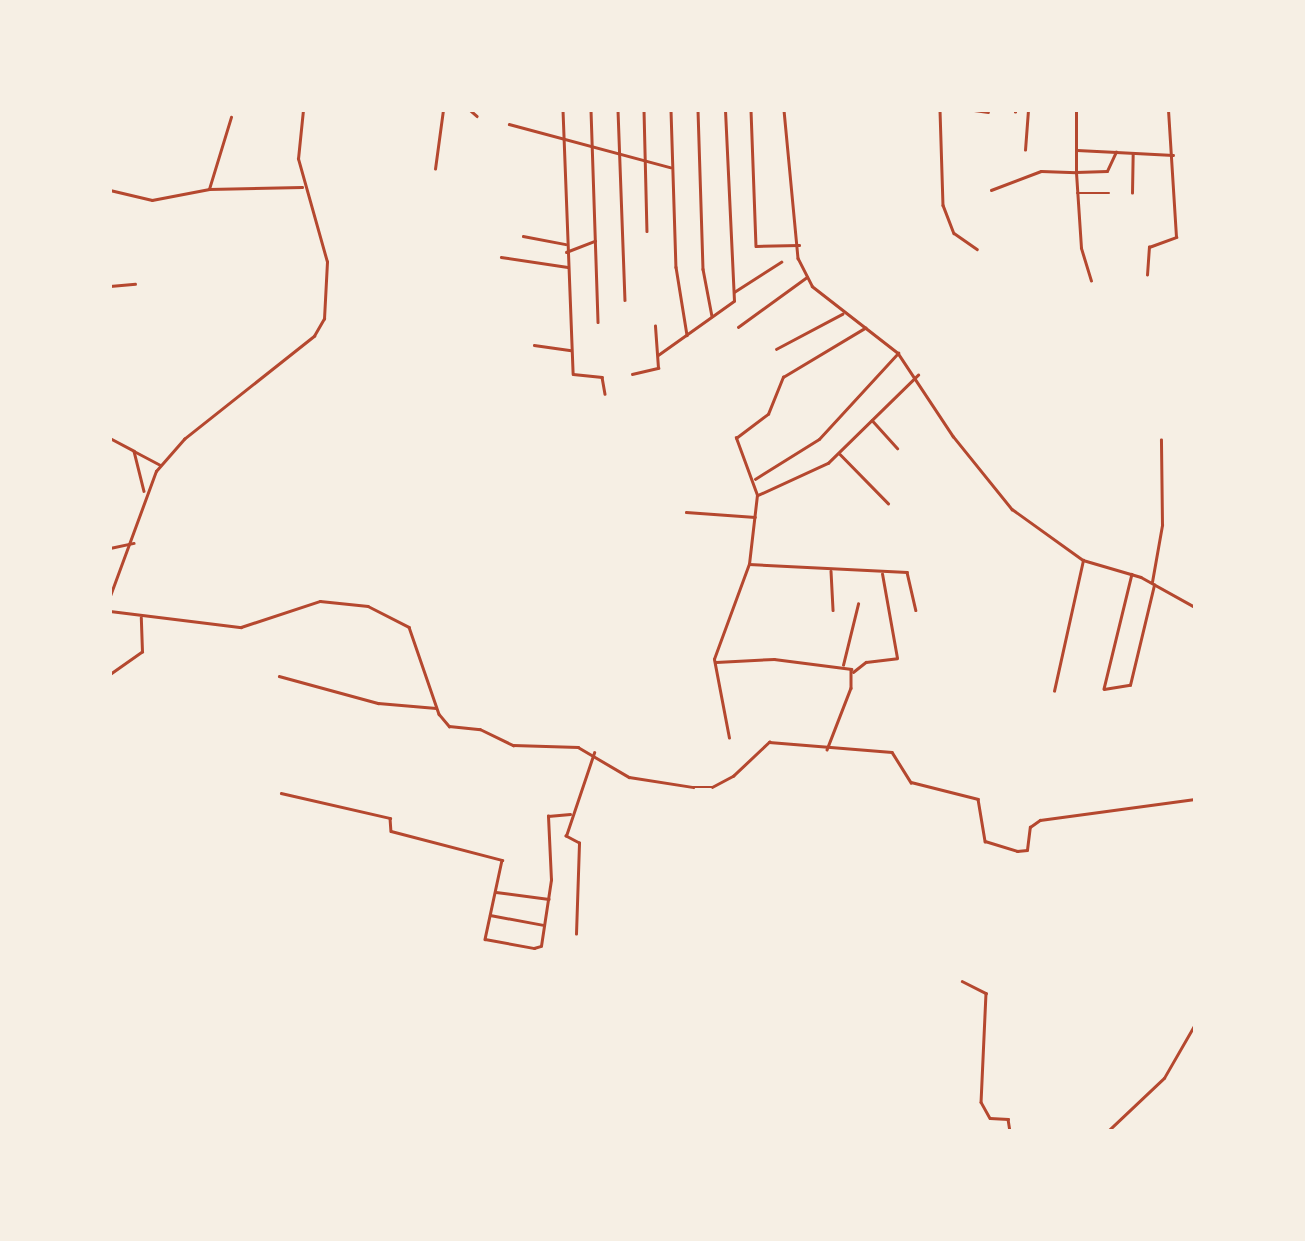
<!DOCTYPE html>
<html>
<head>
<meta charset="utf-8">
<style>
  body { margin:0 }
  #map { position:relative; width:1305px; height:1241px; overflow:hidden; background:#f6efe4; font-family:Jost,sans-serif }
  div>[style] { position:absolute }
  .minor>* { height:2.5px; margin:-1.25px; padding:0 1.25px; transform-origin:1.25px; border-radius:1.25px; background:#b5482f }
  span { translate:-50% -50%; white-space:nowrap; text-align:center; line-height:1.15; -webkit-text-stroke:5px #f6efe4; paint-order:stroke }
  .frame { position:absolute; inset:0; border:112px solid #f6efe4; pointer-events:none }
</style>
</head>
<body>
<div id="map">
  <div class="minor">
    <div style="left:470px;top:110px;width:9px;rotate:41deg"></div>
    <div style="left:563px;top:110px;width:264px;rotate:87.8deg"></div>
    <div style="left:573px;top:374px;width:29px;rotate:6deg"></div>
    <div style="left:602px;top:377px;width:17px;rotate:80deg"></div>
    <div style="left:591px;top:110px;width:212px;rotate:88.1deg"></div>
    <div style="left:618px;top:110px;width:190px;rotate:87.9deg"></div>
    <div style="left:644px;top:110px;width:121px;rotate:88.6deg"></div>
    <div style="left:671px;top:110px;width:157px;rotate:88.2deg"></div>
    <div style="left:676px;top:267px;width:69px;rotate:80.8deg"></div>
    <div style="left:698px;top:110px;width:159px;rotate:88.2deg"></div>
    <div style="left:703px;top:269px;width:48px;rotate:79.2deg"></div>
    <div style="left:751px;top:110px;width:136px;rotate:87.9deg"></div>
    <div style="left:756px;top:246px;width:43px;rotate:-1.3deg"></div>
    <div style="left:784px;top:110px;width:149px;rotate:84.6deg"></div>
    <div style="left:798px;top:258px;width:31px;rotate:63deg"></div>
    <div style="left:812px;top:286px;width:109px;rotate:37.9deg"></div>
    <div style="left:898px;top:353px;width:100px;rotate:56.5deg"></div>
    <div style="left:953px;top:436px;width:94px;rotate:51.1deg"></div>
    <div style="left:1012px;top:509px;width:87px;rotate:35.7deg"></div>
    <div style="left:1083px;top:560px;width:60px;rotate:16.3deg"></div>
    <div style="left:1141px;top:577px;width:62px;rotate:29.1deg"></div>
    <div style="left:940px;top:110px;width:95px;rotate:88.2deg"></div>
    <div style="left:943px;top:205px;width:30px;rotate:69deg"></div>
    <div style="left:954px;top:233px;width:28px;rotate:35deg"></div>
    <div style="left:974px;top:110px;width:14px;rotate:8deg"></div>
    <div style="left:1015px;top:112px;width:2px;rotate:-90deg"></div>
    <div style="left:509px;top:124px;width:167px;rotate:15deg"></div>
    <div style="left:1025px;top:150px;width:40px;rotate:-85.7deg"></div>
    <div style="left:1077px;top:150px;width:39px;rotate:3deg"></div>
    <div style="left:435px;top:169px;width:60px;rotate:-82.3deg"></div>
    <div style="left:209px;top:189px;width:75px;rotate:-73deg"></div>
    <div style="left:110px;top:190px;width:43px;rotate:13.4deg"></div>
    <div style="left:152px;top:200px;width:58px;rotate:-10.9deg"></div>
    <div style="left:209px;top:189px;width:93px;rotate:-1.2deg"></div>
    <div style="left:991px;top:190px;width:53px;rotate:-20.8deg"></div>
    <div style="left:1041px;top:171px;width:35px;rotate:2deg"></div>
    <div style="left:1076px;top:172px;width:62px;rotate:-90deg"></div>
    <div style="left:1077px;top:193px;width:32px"></div>
    <div style="left:1132px;top:193px;width:39px;rotate:-89deg"></div>
    <div style="left:523px;top:236px;width:43px;rotate:10.8deg"></div>
    <div style="left:566px;top:252px;width:31px;rotate:-21deg"></div>
    <div style="left:501px;top:257px;width:67px;rotate:8.6deg"></div>
    <div style="left:1147px;top:275px;width:28px;rotate:-86deg"></div>
    <div style="left:1149px;top:247px;width:29px;rotate:-20deg"></div>
    <div style="left:1176px;top:237px;width:127px;rotate:-93.6deg"></div>
    <div style="left:1091px;top:281px;width:34px;rotate:-107deg"></div>
    <div style="left:1081px;top:248px;width:76px;rotate:-93.8deg"></div>
    <div style="left:1076px;top:172px;width:31px;rotate:-2deg"></div>
    <div style="left:1107px;top:171px;width:21px;rotate:-65deg"></div>
    <div style="left:1116px;top:152px;width:57px;rotate:3deg"></div>
    <div style="left:110px;top:286px;width:25px;rotate:-5deg"></div>
    <div style="left:734px;top:292px;width:56px;rotate:-32.6deg"></div>
    <div style="left:738px;top:327px;width:85px;rotate:-35.9deg"></div>
    <div style="left:534px;top:345px;width:37px;rotate:8deg"></div>
    <div style="left:776px;top:349px;width:75px;rotate:-27.9deg"></div>
    <div style="left:658px;top:355px;width:93px;rotate:-35.4deg"></div>
    <div style="left:734px;top:301px;width:191px;rotate:-92.7deg"></div>
    <div style="left:632px;top:374px;width:27px;rotate:-13deg"></div>
    <div style="left:658px;top:368px;width:42px;rotate:-94.1deg"></div>
    <div style="left:872px;top:420px;width:38px;rotate:48deg"></div>
    <div style="left:110px;top:438px;width:27px;rotate:28deg"></div>
    <div style="left:134px;top:451px;width:41px;rotate:76deg"></div>
    <div style="left:134px;top:451px;width:30px;rotate:28deg"></div>
    <div style="left:840px;top:454px;width:69px;rotate:45.6deg"></div>
    <div style="left:755px;top:479px;width:75px;rotate:-32deg"></div>
    <div style="left:819px;top:439px;width:117px;rotate:-47.4deg"></div>
    <div style="left:758px;top:495px;width:77px;rotate:-24.6deg"></div>
    <div style="left:828px;top:463px;width:126px;rotate:-44.4deg"></div>
    <div style="left:686px;top:512px;width:69px;rotate:4.1deg"></div>
    <div style="left:110px;top:548px;width:24px;rotate:-12deg"></div>
    <div style="left:749px;top:564px;width:158px;rotate:2.9deg"></div>
    <div style="left:907px;top:572px;width:39px;rotate:77deg"></div>
    <div style="left:831px;top:571px;width:39px;rotate:87deg"></div>
    <div style="left:1132px;top:574px;width:118px;rotate:103.7deg"></div>
    <div style="left:1104px;top:689px;width:26px;rotate:-9deg"></div>
    <div style="left:1130px;top:685px;width:103px;rotate:-76.5deg"></div>
    <div style="left:1152px;top:582px;width:58px;rotate:-80deg"></div>
    <div style="left:1162px;top:525px;width:85px;rotate:-90.7deg"></div>
    <div style="left:110px;top:596px;width:133px;rotate:-69.8deg"></div>
    <div style="left:156px;top:471px;width:43px;rotate:-48.8deg"></div>
    <div style="left:184px;top:439px;width:166px;rotate:-38.4deg"></div>
    <div style="left:314px;top:336px;width:20px;rotate:-60deg"></div>
    <div style="left:324px;top:319px;width:57px;rotate:-87deg"></div>
    <div style="left:327px;top:262px;width:107px;rotate:-105.7deg"></div>
    <div style="left:298px;top:159px;width:49px;rotate:-84.2deg"></div>
    <div style="left:110px;top:611px;width:132px;rotate:7deg"></div>
    <div style="left:241px;top:627px;width:83px;rotate:-18.2deg"></div>
    <div style="left:320px;top:601px;width:48px;rotate:5.9deg"></div>
    <div style="left:368px;top:606px;width:46px;rotate:27.1deg"></div>
    <div style="left:409px;top:627px;width:92px;rotate:71deg"></div>
    <div style="left:439px;top:714px;width:16px;rotate:50deg"></div>
    <div style="left:449px;top:726px;width:31px;rotate:6deg"></div>
    <div style="left:480px;top:729px;width:37px;rotate:26deg"></div>
    <div style="left:513px;top:745px;width:65px;rotate:1.8deg"></div>
    <div style="left:578px;top:747px;width:59px;rotate:30.5deg"></div>
    <div style="left:629px;top:777px;width:65px;rotate:8.9deg"></div>
    <div style="left:693px;top:787px;width:19px"></div>
    <div style="left:712px;top:787px;width:24px;rotate:-28deg"></div>
    <div style="left:733px;top:776px;width:50px;rotate:-43.4deg"></div>
    <div style="left:769px;top:742px;width:123px;rotate:4.6deg"></div>
    <div style="left:892px;top:752px;width:36px;rotate:58deg"></div>
    <div style="left:911px;top:782px;width:69px;rotate:14.2deg"></div>
    <div style="left:978px;top:799px;width:43px;rotate:80.5deg"></div>
    <div style="left:985px;top:841px;width:34px;rotate:17deg"></div>
    <div style="left:1017px;top:851px;width:10px;rotate:-6deg"></div>
    <div style="left:1027px;top:850px;width:23px;rotate:-83deg"></div>
    <div style="left:1030px;top:827px;width:12px;rotate:-35deg"></div>
    <div style="left:1040px;top:820px;width:156px;rotate:-7.7deg"></div>
    <div style="left:716px;top:662px;width:58px;rotate:-3deg"></div>
    <div style="left:774px;top:659px;width:78px;rotate:7.4deg"></div>
    <div style="left:851px;top:669px;width:19px;rotate:90deg"></div>
    <div style="left:851px;top:688px;width:66px;rotate:111.2deg"></div>
    <div style="left:843px;top:665px;width:63px;rotate:-76.2deg"></div>
    <div style="left:853px;top:672px;width:16px;rotate:-38deg"></div>
    <div style="left:866px;top:662px;width:31px;rotate:-7deg"></div>
    <div style="left:897px;top:658px;width:85px;rotate:-100.1deg"></div>
    <div style="left:110px;top:674px;width:39px;rotate:-35deg"></div>
    <div style="left:142px;top:652px;width:34px;rotate:-92deg"></div>
    <div style="left:279px;top:676px;width:103px;rotate:15.3deg"></div>
    <div style="left:378px;top:703px;width:58px;rotate:4.9deg"></div>
    <div style="left:1054px;top:691px;width:134px;rotate:-77.5deg"></div>
    <div style="left:729px;top:738px;width:80px;rotate:-100.8deg"></div>
    <div style="left:714px;top:659px;width:101px;rotate:-69.8deg"></div>
    <div style="left:749px;top:564px;width:69px;rotate:-83.4deg"></div>
    <div style="left:757px;top:495px;width:61px;rotate:-110.2deg"></div>
    <div style="left:736px;top:438px;width:40px;rotate:-37deg"></div>
    <div style="left:768px;top:414px;width:40px;rotate:-68deg"></div>
    <div style="left:783px;top:377px;width:96px;rotate:-30.9deg"></div>
    <div style="left:281px;top:793px;width:112px;rotate:12.9deg"></div>
    <div style="left:390px;top:818px;width:13px;rotate:86deg"></div>
    <div style="left:391px;top:831px;width:115px;rotate:14.6deg"></div>
    <div style="left:502px;top:860px;width:81px;rotate:102.1deg"></div>
    <div style="left:485px;top:939px;width:50px;rotate:10.4deg"></div>
    <div style="left:534px;top:948px;width:7px;rotate:-16deg"></div>
    <div style="left:541px;top:946px;width:67px;rotate:-81.4deg"></div>
    <div style="left:551px;top:880px;width:64px;rotate:-92.7deg"></div>
    <div style="left:548px;top:816px;width:22px;rotate:-5deg"></div>
    <div style="left:496px;top:892px;width:53px;rotate:7.5deg"></div>
    <div style="left:490px;top:915px;width:55px;rotate:10.5deg"></div>
    <div style="left:576px;top:934px;width:91px;rotate:-88.1deg"></div>
    <div style="left:579px;top:843px;width:15px;rotate:-152deg"></div>
    <div style="left:566px;top:836px;width:88px;rotate:-71.4deg"></div>
    <div style="left:962px;top:981px;width:27px;rotate:27deg"></div>
    <div style="left:986px;top:993px;width:109px;rotate:92.6deg"></div>
    <div style="left:981px;top:1102px;width:18px;rotate:61deg"></div>
    <div style="left:990px;top:1118px;width:18px;rotate:3deg"></div>
    <div style="left:1008px;top:1119px;width:12px;rotate:81deg"></div>
    <div style="left:1108px;top:1131px;width:77px;rotate:-43.4deg"></div>
    <div style="left:1164px;top:1078px;width:62px;rotate:-60.1deg"></div>
  </div>
  <div class="frame"></div>
</div>
</body>
</html>
